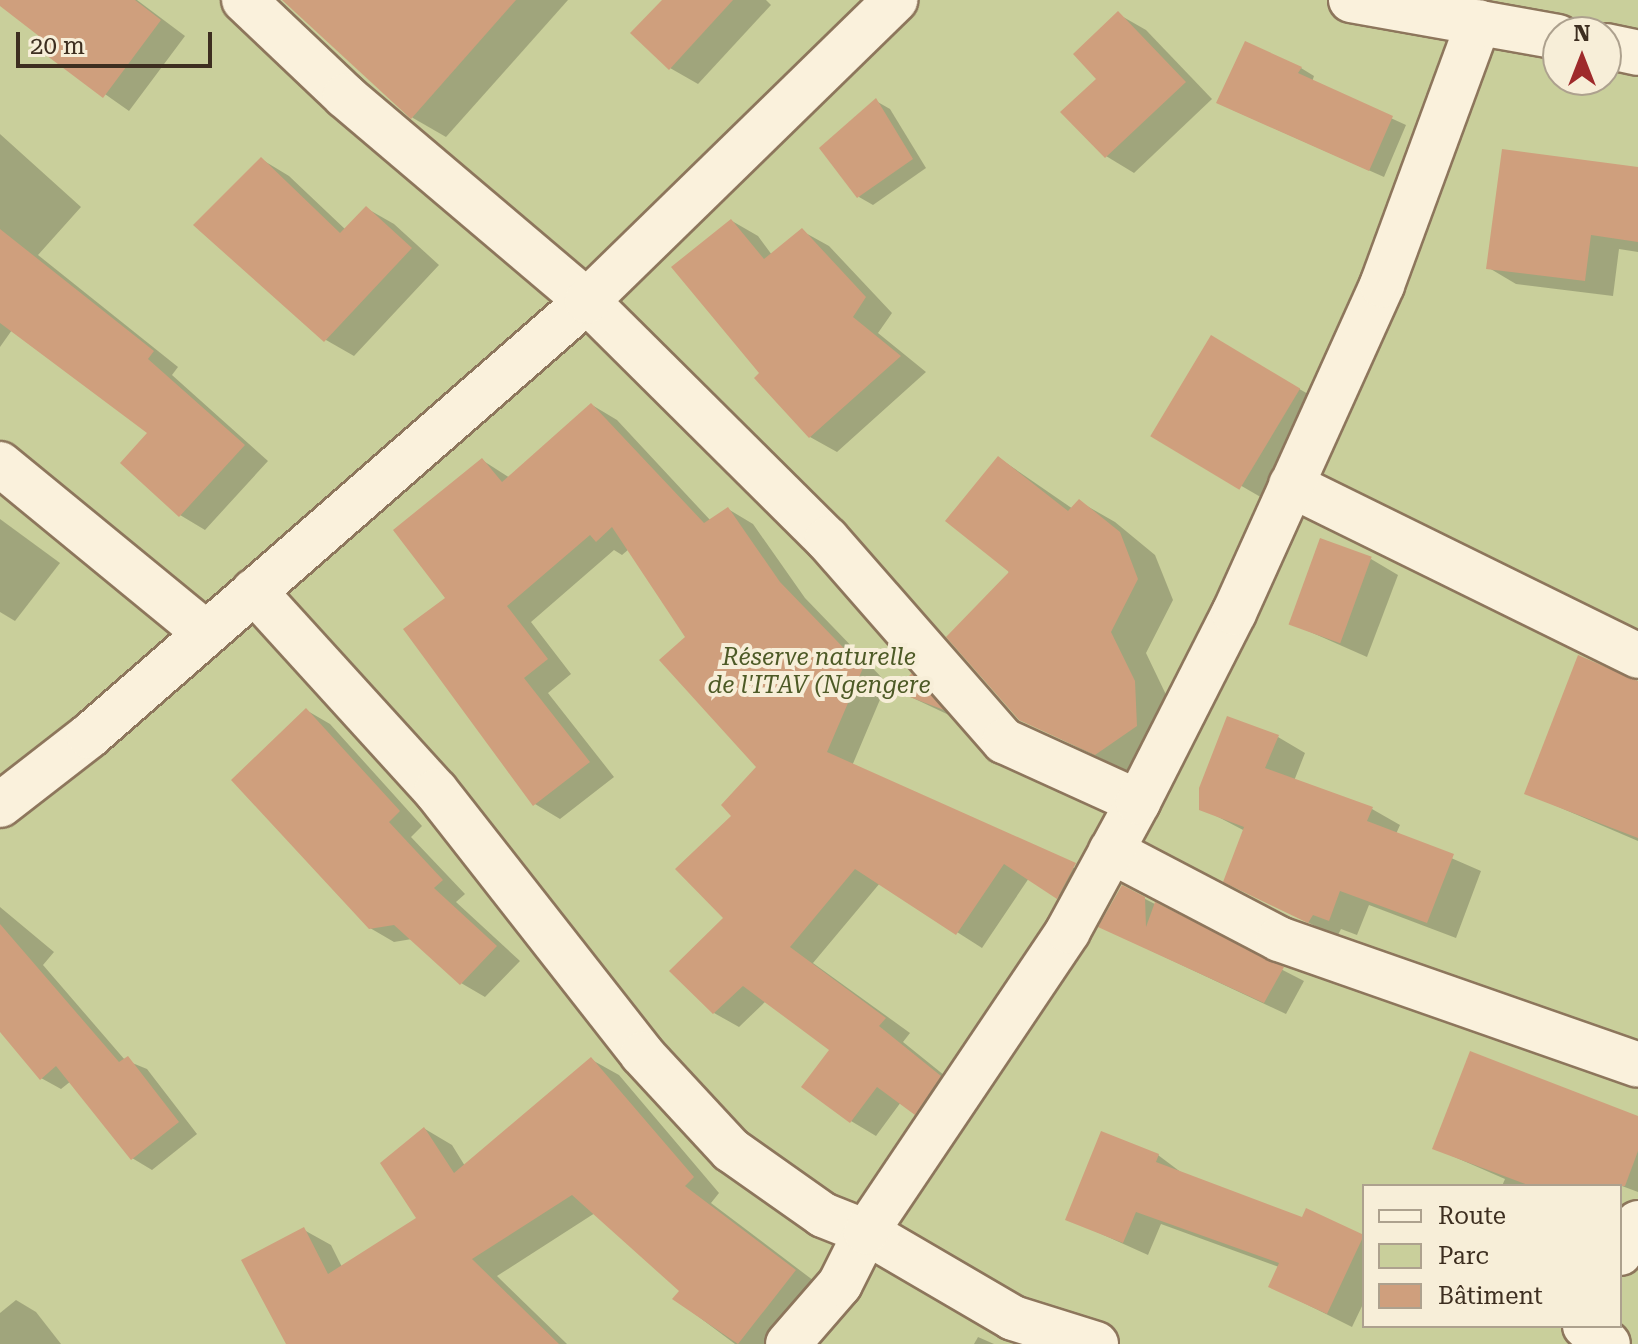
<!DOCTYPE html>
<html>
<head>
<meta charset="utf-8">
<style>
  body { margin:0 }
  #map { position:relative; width:1638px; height:1344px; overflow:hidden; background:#f0e4c8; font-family:"Roboto Serif",serif }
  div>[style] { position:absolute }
  .green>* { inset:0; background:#c9cf9b }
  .shadow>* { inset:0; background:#0003; transform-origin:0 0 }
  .building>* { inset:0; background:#cf9f7d; transform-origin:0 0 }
  .roads { filter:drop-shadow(2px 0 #8d765c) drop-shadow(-2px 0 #8d765c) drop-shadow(0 2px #8d765c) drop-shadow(0 -2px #8d765c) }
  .minor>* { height:44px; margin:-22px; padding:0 22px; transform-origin:22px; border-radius:22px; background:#faf1dc }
  .tertiary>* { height:44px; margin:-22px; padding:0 22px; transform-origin:22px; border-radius:22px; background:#faf1dc }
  span { translate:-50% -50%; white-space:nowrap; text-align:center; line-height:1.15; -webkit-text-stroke:8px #f7eed8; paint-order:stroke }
  .park-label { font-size:24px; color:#4d5a26; font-style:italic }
  .legend { position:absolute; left:1362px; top:1184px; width:260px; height:144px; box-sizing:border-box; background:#f7eed8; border:2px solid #ada18e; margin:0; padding:10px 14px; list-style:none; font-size:24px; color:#3d2e20 }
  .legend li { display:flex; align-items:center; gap:16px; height:40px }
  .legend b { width:40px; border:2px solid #ada18e }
  .north { position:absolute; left:1542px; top:16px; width:80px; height:80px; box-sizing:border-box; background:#f7eed8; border:2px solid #ada18e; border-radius:50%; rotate:0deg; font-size:22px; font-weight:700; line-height:32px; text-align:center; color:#3d2e20 }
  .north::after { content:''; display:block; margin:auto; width:28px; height:36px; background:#9e2a2b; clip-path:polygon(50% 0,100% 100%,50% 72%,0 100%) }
  .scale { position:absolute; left:16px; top:32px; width:196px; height:36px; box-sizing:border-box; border:4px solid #3d2e20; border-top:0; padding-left:10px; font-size:24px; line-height:28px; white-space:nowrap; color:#3d2e20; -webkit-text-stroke:6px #f7eed8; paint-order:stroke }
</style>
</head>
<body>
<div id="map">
  <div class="green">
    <div style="clip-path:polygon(evenodd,0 0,1638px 0,1638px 1344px,0 1344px,0 0,1558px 32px,1606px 32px,1606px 80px,1558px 80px,1558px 32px,0 0,1364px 1186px,1620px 1186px,1620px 1326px,1364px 1326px,1364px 1186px)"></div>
  </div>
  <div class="shadow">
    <div style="clip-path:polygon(8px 0,137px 0,185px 36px,129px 111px,41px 49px,47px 40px)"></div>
    <div style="clip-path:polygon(286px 0,568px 0,446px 137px,413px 118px)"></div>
    <div style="clip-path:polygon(663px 0,766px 0,771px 5px,698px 84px,670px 68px)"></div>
    <div style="clip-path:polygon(1118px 14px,1146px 30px,1212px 99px,1134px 173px,1106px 156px,1099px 79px)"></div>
    <div style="clip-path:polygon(1301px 68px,1314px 76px,1312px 82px,1406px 125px,1384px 177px,1233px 110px)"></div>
    <div style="clip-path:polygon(876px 101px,890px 109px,926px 168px,873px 205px,859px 197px)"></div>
    <div style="clip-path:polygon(0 134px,81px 207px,38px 255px,178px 367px,172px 375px,268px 461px,205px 530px,180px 515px,150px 433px,12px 330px,0 347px)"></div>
    <div style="clip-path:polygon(261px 159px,289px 176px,346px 230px,366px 208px,394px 224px,439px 265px,354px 356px,326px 340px)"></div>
    <div style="clip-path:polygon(1638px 169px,1638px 252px,1619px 249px,1613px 296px,1516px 284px,1489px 268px)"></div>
    <div style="clip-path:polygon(732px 221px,758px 236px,772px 255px,802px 231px,829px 246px,892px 313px,878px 333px,926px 372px,837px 452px,810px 437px,757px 378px,762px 373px)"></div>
    <div style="left:1211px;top:338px;width:134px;height:113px;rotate:30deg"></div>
    <div style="clip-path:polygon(592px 405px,617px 420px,711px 521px,728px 509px,753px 524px,805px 598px,887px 683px,852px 766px,1100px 880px,1083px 912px,1029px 878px,982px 948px,880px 883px,813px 963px,910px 1033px,903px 1042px,965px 1092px,941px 1127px,901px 1102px,876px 1136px,851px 1121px,832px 1050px,766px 1001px,739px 1027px,714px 1013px,733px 816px,759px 767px,688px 637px,629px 549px,622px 555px,614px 550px,531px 622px,571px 674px,548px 693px,614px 777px,560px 819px,535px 804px,448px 599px,482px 460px,510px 478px)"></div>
    <div style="clip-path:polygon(999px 458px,1073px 509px,1080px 502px,1115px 522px,1155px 555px,1173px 600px,1146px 653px,1170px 703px,1132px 774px,1021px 719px)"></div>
    <div style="clip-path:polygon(0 519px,60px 563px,15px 621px,0 612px)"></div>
    <div style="clip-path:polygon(1371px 559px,1398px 575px,1367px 657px,1290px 623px)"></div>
    <div style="clip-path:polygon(912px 676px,940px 692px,966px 723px,898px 691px)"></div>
    <div style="clip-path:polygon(1638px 685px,1638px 841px,1526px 793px)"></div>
    <div style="clip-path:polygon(306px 710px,330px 724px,422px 826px,411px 837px,465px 894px,456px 902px,520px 961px,485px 997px,461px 983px,412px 939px,394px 942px,370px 928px)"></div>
    <div style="clip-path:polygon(1278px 737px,1305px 753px,1294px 781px,1372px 809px,1400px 825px,1396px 834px,1481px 871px,1456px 938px,1369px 905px,1357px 935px,1341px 929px,1337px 937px,1226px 881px,1245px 831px,1201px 808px)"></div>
    <div style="clip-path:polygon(1122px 887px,1304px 981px,1286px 1014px,1101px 927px)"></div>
    <div style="clip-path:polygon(0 907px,54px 952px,43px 965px,125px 1060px,147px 1069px,197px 1134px,152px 1170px,132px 1158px,71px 1081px,61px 1089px,41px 1078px,0 992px)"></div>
    <div style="clip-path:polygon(592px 1060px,619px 1075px,719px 1193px,711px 1203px,822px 1287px,777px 1344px,735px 1344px,675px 1299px,681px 1291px,595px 1213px,497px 1276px,567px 1344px,288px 1344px,304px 1230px,331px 1245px,342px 1267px,418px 1219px,425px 1129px,452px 1145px,465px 1166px)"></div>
    <div style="clip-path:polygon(1638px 1119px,1638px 1192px,1614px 1183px,1502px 1186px,1505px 1179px,1434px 1148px)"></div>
    <div style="clip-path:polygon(1158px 1155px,1182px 1173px,1303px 1219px,1307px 1210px,1364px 1237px,1364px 1302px,1352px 1327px,1270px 1286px,1279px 1267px,1161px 1224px,1148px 1255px,1068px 1219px)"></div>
    <div style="clip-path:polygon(16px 1300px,36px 1312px,61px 1344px,0 1344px,0 1313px)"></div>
    <div style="clip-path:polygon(978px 1337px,994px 1344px,974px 1344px)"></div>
  </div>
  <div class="building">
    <div style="clip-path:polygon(0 0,135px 0,161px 20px,103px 98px,38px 49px,44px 40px,0 6px)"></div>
    <div style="clip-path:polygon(282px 0,516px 0,411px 119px)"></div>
    <div style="clip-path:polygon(662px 0,733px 0,669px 70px,630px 33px)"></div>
    <div style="clip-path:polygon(1118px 11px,1186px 82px,1105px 158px,1060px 112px,1096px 79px,1073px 54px)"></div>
    <div style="clip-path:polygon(1245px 41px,1302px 67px,1298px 73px,1393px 116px,1369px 171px,1216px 103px)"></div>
    <div style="clip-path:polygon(876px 98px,913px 159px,857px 198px,819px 148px)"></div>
    <div style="clip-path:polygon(1502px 149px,1638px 167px,1638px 242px,1591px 235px,1585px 281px,1486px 269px)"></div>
    <div style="clip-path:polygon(261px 157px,340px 233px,366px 206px,412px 248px,324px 342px,193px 225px)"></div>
    <div style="clip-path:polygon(731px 219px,764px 259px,802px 228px,866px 297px,853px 317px,901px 356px,809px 438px,754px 378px,759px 373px,671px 267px)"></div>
    <div style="clip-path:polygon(0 229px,154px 351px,148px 359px,245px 445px,179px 517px,120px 463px,147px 433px,0 323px)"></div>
    <div style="left:1211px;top:335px;width:104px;height:118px;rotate:31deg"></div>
    <div style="clip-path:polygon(591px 403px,704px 523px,728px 507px,780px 582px,863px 668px,827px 752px,1076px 863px,1057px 899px,1004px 864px,956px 935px,855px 869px,790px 947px,886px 1018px,879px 1026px,941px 1076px,915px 1115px,877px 1087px,850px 1123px,801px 1087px,829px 1050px,743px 986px,713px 1014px,669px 971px,723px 918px,675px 869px,731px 816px,721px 805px,756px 767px,659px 660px,685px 637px,612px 527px,596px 542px,590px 535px,507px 606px,548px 659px,524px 678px,590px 762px,533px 806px,403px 629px,445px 598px,393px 530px,482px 458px,502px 482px)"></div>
    <div style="clip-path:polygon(998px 456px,1068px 511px,1079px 499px,1120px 532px,1138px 579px,1111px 632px,1135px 681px,1137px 726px,1095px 755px,1019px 720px,946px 637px,1009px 572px,945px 521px)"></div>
    <div style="left:1320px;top:538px;width:55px;height:92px;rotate:20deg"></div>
    <div style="clip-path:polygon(1578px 655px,1638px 681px,1638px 838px,1524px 794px)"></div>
    <div style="clip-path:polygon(912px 673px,944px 710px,894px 691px)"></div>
    <div style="clip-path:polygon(306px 708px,400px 811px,389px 822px,443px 880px,434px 888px,497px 946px,460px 985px,394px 925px,369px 929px,231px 780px)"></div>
    <div style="clip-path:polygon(1227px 716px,1279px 735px,1265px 768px,1373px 807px,1367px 821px,1454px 854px,1427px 923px,1340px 891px,1329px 921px,1313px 915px,1308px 923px,1223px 882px,1244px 827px,1199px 810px,1199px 788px)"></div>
    <div style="clip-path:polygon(1122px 885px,1145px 897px,1146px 927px,1155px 902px,1284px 967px,1264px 1003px,1098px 927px)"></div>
    <div style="clip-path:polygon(0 924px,119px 1062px,128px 1056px,179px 1122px,131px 1160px,56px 1066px,40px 1080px,0 1032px)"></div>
    <div style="clip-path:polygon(1470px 1051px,1638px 1116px,1638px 1151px,1625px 1186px,1531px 1186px,1432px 1149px)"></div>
    <div style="clip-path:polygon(591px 1057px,694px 1177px,685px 1186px,796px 1270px,738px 1344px,672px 1299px,679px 1291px,572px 1195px,472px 1259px,559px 1344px,286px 1344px,241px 1260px,304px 1227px,328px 1274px,416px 1218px,380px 1163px,424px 1127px,454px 1173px)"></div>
    <div style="clip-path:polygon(1101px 1131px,1159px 1154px,1156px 1162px,1302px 1217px,1306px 1208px,1364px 1235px,1327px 1314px,1268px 1287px,1279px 1263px,1136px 1212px,1123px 1243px,1065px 1220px)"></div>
  </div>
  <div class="roads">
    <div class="minor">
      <div style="left:244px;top:0;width:139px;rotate:43.5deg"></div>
      <div style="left:345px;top:96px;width:317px;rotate:40.3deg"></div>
      <div style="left:587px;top:301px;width:338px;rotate:44.8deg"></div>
      <div style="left:827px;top:539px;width:269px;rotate:48.8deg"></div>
      <div style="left:1004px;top:741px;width:147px;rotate:24.5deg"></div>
      <div style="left:0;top:464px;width:266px;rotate:39.4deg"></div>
      <div style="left:1291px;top:485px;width:387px;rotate:26.2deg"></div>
      <div style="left:254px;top:591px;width:270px;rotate:47.7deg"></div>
      <div style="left:436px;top:791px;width:334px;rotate:51.9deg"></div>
      <div style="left:642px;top:1054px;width:131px;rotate:47.2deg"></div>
      <div style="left:731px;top:1150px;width:113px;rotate:35.2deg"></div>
      <div style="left:823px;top:1215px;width:46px;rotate:21.6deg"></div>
      <div style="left:866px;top:1232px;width:170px;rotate:30.3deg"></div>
      <div style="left:1013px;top:1318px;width:87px;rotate:17.4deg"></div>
      <div style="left:0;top:805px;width:113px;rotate:-37.8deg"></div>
      <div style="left:89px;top:736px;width:661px;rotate:-41.14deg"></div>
      <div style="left:587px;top:301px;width:431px;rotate:-44.3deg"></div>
      <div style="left:1111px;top:851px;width:190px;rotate:27.6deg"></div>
      <div style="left:1279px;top:939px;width:380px;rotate:19.3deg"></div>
      <div style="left:1620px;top:1253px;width:35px;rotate:-59deg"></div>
      <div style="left:1585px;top:1326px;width:29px;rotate:38deg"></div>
      <div style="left:788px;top:1344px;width:79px;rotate:-49.1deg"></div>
      <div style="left:840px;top:1284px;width:58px;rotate:-63.4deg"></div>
      <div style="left:866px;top:1232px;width:362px;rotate:-56.1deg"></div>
      <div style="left:1068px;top:931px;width:147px;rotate:-61.5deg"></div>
      <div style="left:1138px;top:802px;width:212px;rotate:-63.1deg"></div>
      <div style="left:1234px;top:613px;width:360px;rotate:-65.7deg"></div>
      <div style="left:1382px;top:285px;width:280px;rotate:-69.8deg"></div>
    </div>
    <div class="tertiary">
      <div style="left:1351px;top:0;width:210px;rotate:10.1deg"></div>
      <div style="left:1606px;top:46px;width:33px;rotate:12deg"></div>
    </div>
  </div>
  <div class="park-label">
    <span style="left:819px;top:672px">Réserve naturelle<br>de l'ITAV (Ngengere</span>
  </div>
  <ul class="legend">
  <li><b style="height:10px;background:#faf1dc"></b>Route</li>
  <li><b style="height:22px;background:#c9cf9b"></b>Parc</li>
  <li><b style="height:22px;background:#cf9f7d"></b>Bâtiment</li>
  </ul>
  <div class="north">N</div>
  <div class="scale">20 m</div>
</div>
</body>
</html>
